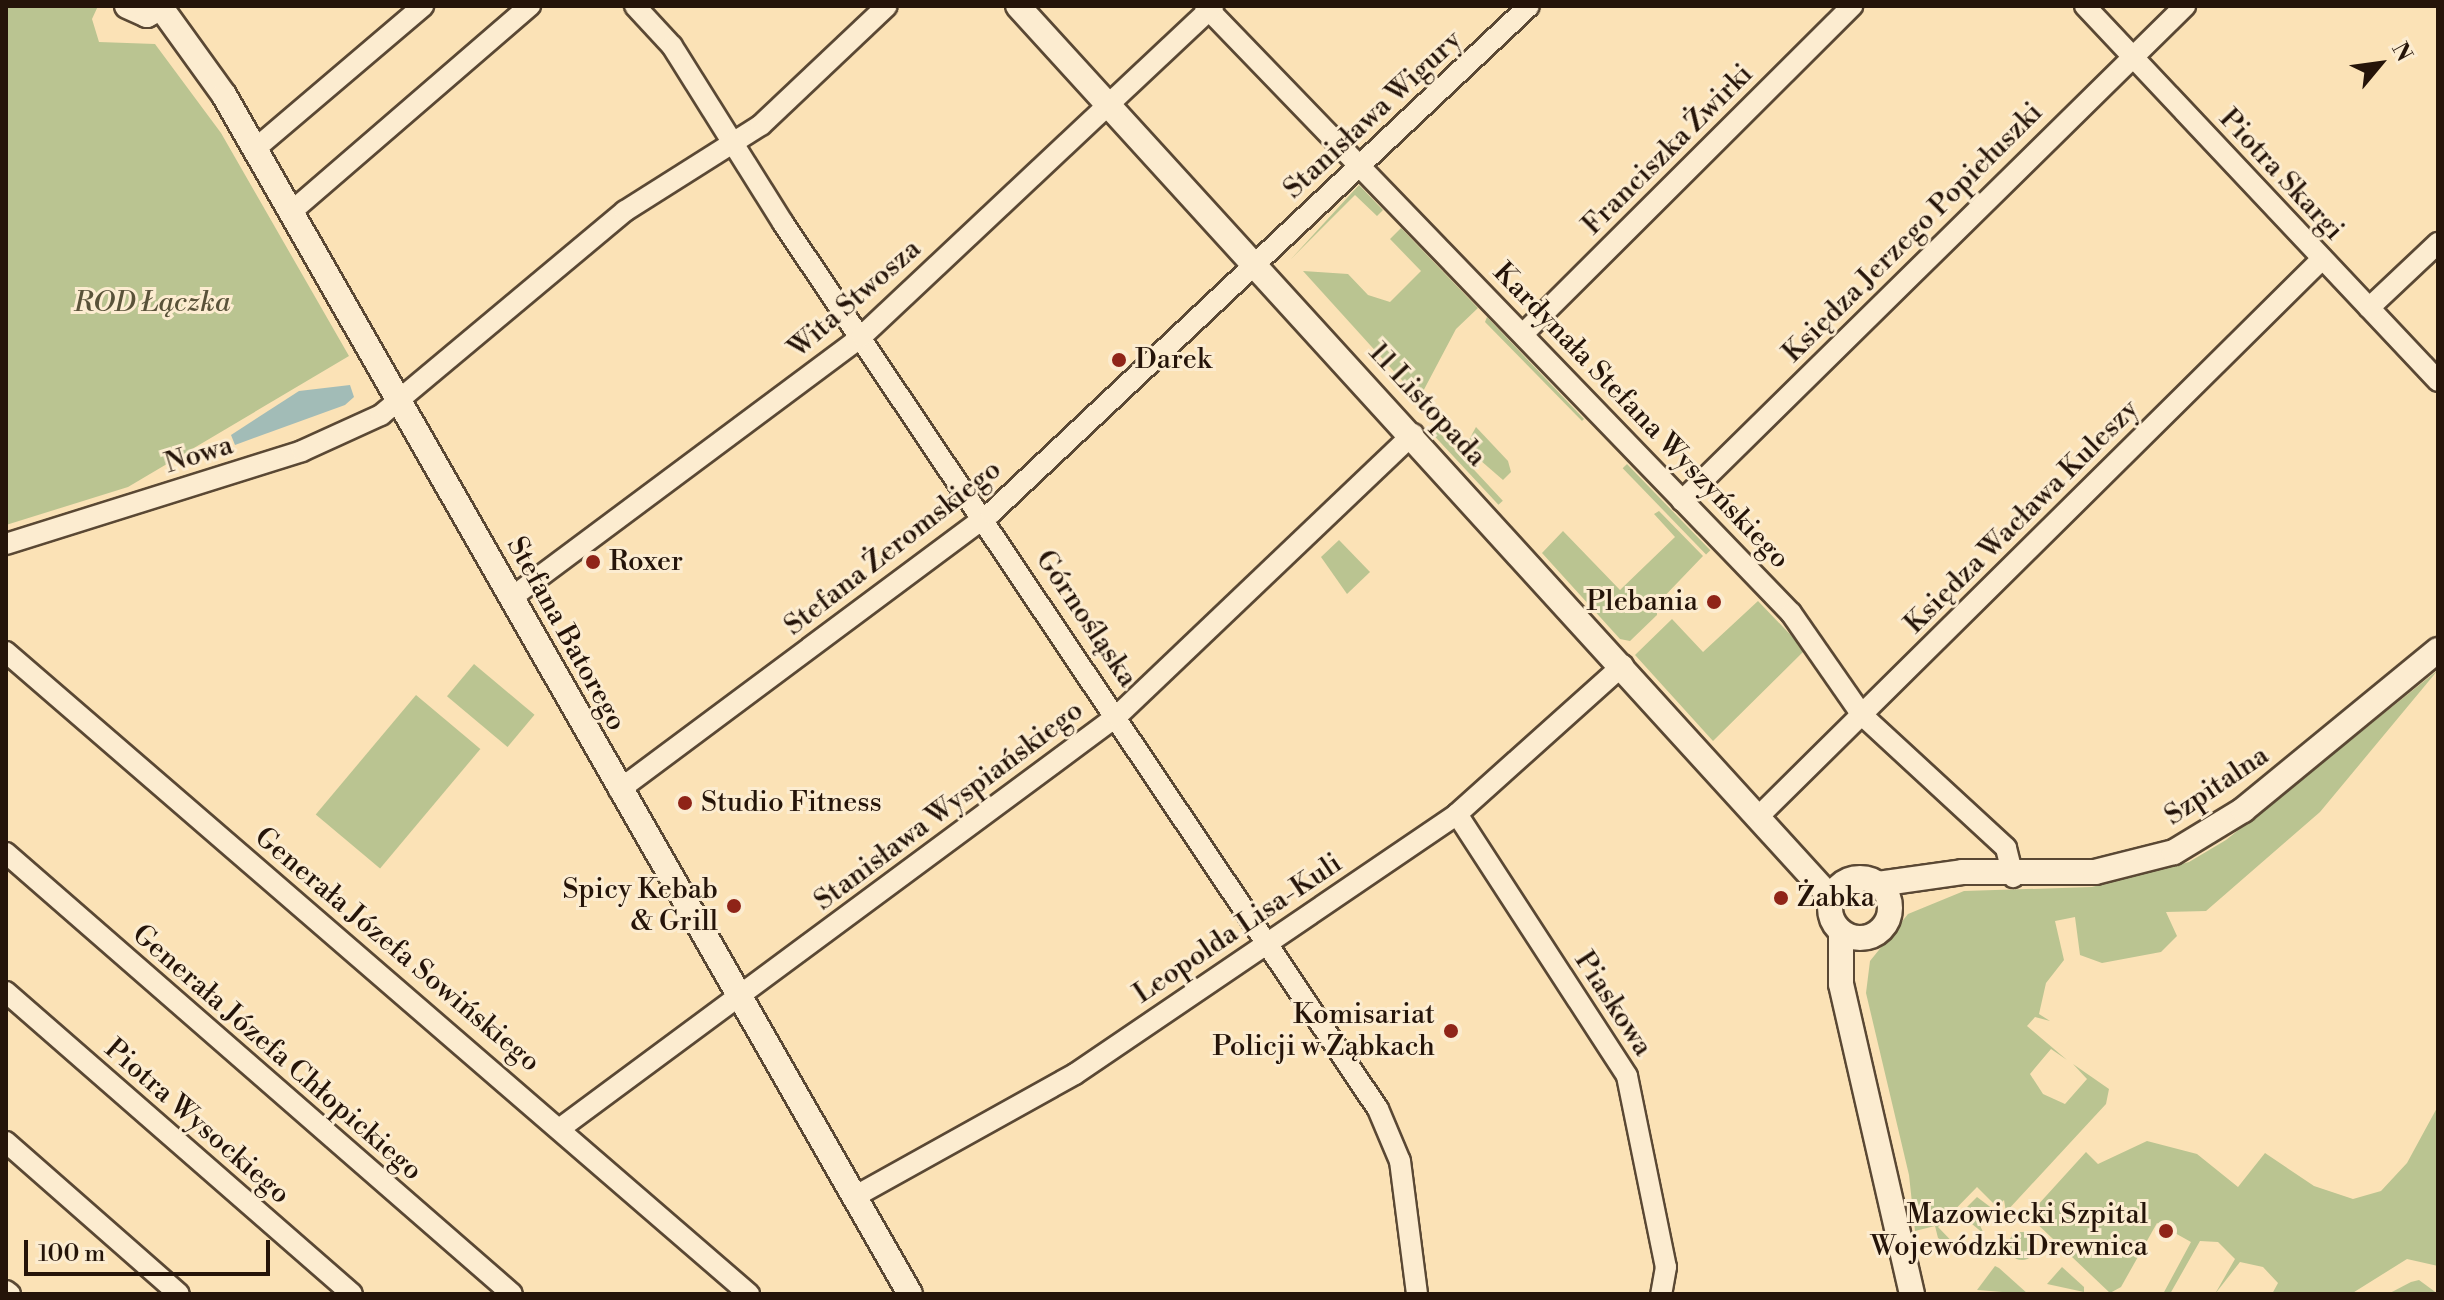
<!DOCTYPE html>
<html>
<head>
<meta charset="utf-8">
<style>
  body { margin:0 }
  #map { position:relative; width:2444px; height:1300px; overflow:hidden; background:#fbe2b6; font-family:"Libre Bodoni",serif }
  div>[style] { position:absolute }
  .green>* { inset:0; background:#bac491; transform-origin:0 0 }
  .round { border-radius:50% }
  .water>* { inset:0; background:#a2bcb7 }
  .roads { filter:drop-shadow(2px 0 #5a4834) drop-shadow(-2px 0 #5a4834) drop-shadow(0 2px #5a4834) drop-shadow(0 -2px #5a4834) }
  .minor>* { height:20px; margin:-10px; padding:0 10px; transform-origin:10px; border-radius:10px; background:#fcecd0 }
  .tertiary>* { height:24px; margin:-12px; padding:0 12px; transform-origin:12px; border-radius:12px; background:#fcecd0 }
  .tertiary>.ring { margin:-12px; padding:0; box-sizing:content-box; background:none; border:24px solid #fcecd0; border-radius:50% }
  .dots>* { width:22px; height:22px; translate:-50% -50%; box-sizing:border-box; border:4px solid #fcecd0; border-radius:50% }
  span { translate:-50% -50%; white-space:nowrap; text-align:center; line-height:1.15; -webkit-text-stroke:6px #fcecd0; paint-order:stroke }
  .street-label { font-size:28px; color:#251409 }
  .park-label { font-size:28px; color:#595239; font-style:italic }
  .poi-label { font-size:28px; color:#251409 }
  .left { translate:0 -50%; text-align:left }
  .right { translate:-100% -50%; text-align:right }
  .frame { position:absolute; inset:0; border:8px solid #251409; pointer-events:none }
  .north { position:absolute; left:2340px; top:24px; width:80px; height:80px; -webkit-text-stroke:6px #fcecd0; paint-order:stroke; rotate:61deg; font-size:22px; font-weight:700; line-height:32px; text-align:center; color:#251409 }
  .north::after { content:''; display:block; margin:auto; width:28px; height:36px; background:#251409; clip-path:polygon(50% 0,100% 100%,50% 72%,0 100%) }
  .scale { position:absolute; left:24px; top:1240px; width:246px; height:36px; box-sizing:border-box; border:4px solid #251409; border-top:0; padding-left:10px; font-size:24px; line-height:28px; white-space:nowrap; color:#251409; -webkit-text-stroke:6px #fcecd0; paint-order:stroke }
</style>
</head>
<body>
<div id="map">
  <div class="green">
    <div style="clip-path:polygon(6px 6px,98px 6px,92px 19px,99px 42px,155px 44px,221px 133px,349px 356px,128px 487px,6px 525px)"></div>
    <div style="clip-path:polygon(1359px 185px,1383px 210px,1377px 216px,1355px 195px,1291px 259px)"></div>
    <div style="clip-path:polygon(1401px 228px,1478px 308px,1456px 329px,1419px 399px,1303px 271px,1348px 274px,1368px 295px,1390px 302px,1421px 271px,1390px 239px)"></div>
    <div style="clip-path:polygon(1487px 317px,1584px 419px,1582px 421px,1485px 322px)"></div>
    <div style="clip-path:polygon(1476px 427px,1508px 461px,1511px 472px,1503px 480px,1465px 447px)"></div>
    <div style="left:1436px;top:429px;width:98px;height:6px;rotate:47deg"></div>
    <div style="left:1627px;top:464px;width:120px;height:6px;rotate:46deg"></div>
    <div style="clip-path:polygon(1659px 511px,1703px 556px,1657px 604px,1657px 615px,1630px 641px,1620px 639px,1542px 553px,1563px 531px,1620px 590px,1675px 537px,1654px 514px)"></div>
    <div style="clip-path:polygon(1339px 540px,1370px 572px,1347px 594px,1321px 557px)"></div>
    <div style="clip-path:polygon(1758px 601px,1805px 650px,1713px 741px,1635px 655px,1672px 619px,1703px 652px)"></div>
    <div style="left:474px;top:664px;width:79px;height:42px;rotate:40deg"></div>
    <div style="clip-path:polygon(2438px 670px,2320px 812px,2206px 911px,2166px 912px,2177px 936px,2161px 952px,2102px 963px,2080px 955px,2075px 917px,2055px 921px,2064px 960px,2046px 983px,2039px 1014px,2050px 1021px,2035px 1017px,2027px 1026px,2067px 1060px,2051px 1049px,2030px 1074px,2043px 1094px,2065px 1104px,2087px 1079px,2073px 1064px,2109px 1089px,2106px 1104px,2006px 1212px,2004px 1200px,1997px 1207px,1977px 1187px,1938px 1227px,1964px 1254px,1938px 1238px,1935px 1226px,1915px 1231px,1909px 1175px,1866px 993px,1870px 961px,1908px 914px,1964px 891px,2092px 887px,2189px 862px,2226px 840px)"></div>
    <div style="left:416px;top:695px;width:84px;height:156px;rotate:40deg"></div>
    <div style="clip-path:polygon(2438px 1106px,2438px 1266px,2407px 1259px,2351px 1294px,2272px 1294px,2278px 1283px,2263px 1267px,2240px 1262px,2215px 1294px,2235px 1259px,2218px 1242px,2200px 1241px,2170px 1294px,2163px 1294px,2191px 1242px,2157px 1223px,2121px 1287px,2110px 1293px,2033px 1220px,2036px 1207px,2086px 1152px,2098px 1164px,2147px 1141px,2197px 1154px,2238px 1187px,2265px 1153px,2314px 1186px,2353px 1199px,2381px 1191px,2407px 1163px)"></div>
    <div style="clip-path:polygon(1977px 1197px,2001px 1215px,1990px 1209px,1978px 1221px,1984px 1234px,1960px 1214px)"></div>
    <div class="round" style="left:2008px;top:1232px;width:28px;height:28px"></div>
    <div style="clip-path:polygon(1995px 1266px,1999px 1268px,2028px 1294px,1977px 1290px)"></div>
    <div style="clip-path:polygon(2062px 1267px,2084px 1287px,2084px 1292px,2047px 1284px)"></div>
    <div style="clip-path:polygon(2419px 1280px,2438px 1294px,2388px 1294px,2411px 1282px)"></div>
  </div>
  <div class="water">
    <div style="clip-path:polygon(350px 385px,354px 397px,345px 405px,235px 445px,231px 435px,299px 391px)"></div>
  </div>
  <div class="roads">
    <div class="minor">
      <div style="left:635px;top:6px;width:54px;rotate:47.2deg"></div>
      <div style="left:672px;top:46px;width:209px;rotate:57.9deg"></div>
      <div style="left:783px;top:223px;width:1067px;rotate:56.12deg"></div>
      <div style="left:1378px;top:1109px;width:56px;rotate:67.1deg"></div>
      <div style="left:1400px;top:1161px;width:134px;rotate:82.7deg"></div>
      <div style="left:1205px;top:6px;width:844px;rotate:46.01deg"></div>
      <div style="left:1791px;top:613px;width:124px;rotate:55.2deg"></div>
      <div style="left:1862px;top:715px;width:196px;rotate:42.7deg"></div>
      <div style="left:2006px;top:848px;width:30px;rotate:76deg"></div>
      <div style="left:2085px;top:6px;width:515px;rotate:46.73deg"></div>
      <div style="left:255px;top:149px;width:221px;rotate:-40.4deg"></div>
      <div style="left:291px;top:212px;width:316px;rotate:-40.8deg"></div>
      <div style="left:2369px;top:308px;width:95px;rotate:-43.3deg"></div>
      <div style="left:1523px;top:334px;width:465px;rotate:-44.9deg"></div>
      <div style="left:1682px;top:501px;width:706px;rotate:-44.54deg"></div>
      <div style="left:6px;top:544px;width:310px;rotate:-17.4deg"></div>
      <div style="left:302px;top:451px;width:87px;rotate:-24.5deg"></div>
      <div style="left:381px;top:415px;width:318px;rotate:-39.9deg"></div>
      <div style="left:625px;top:211px;width:161px;rotate:-32.3deg"></div>
      <div style="left:761px;top:125px;width:173px;rotate:-43.4deg"></div>
      <div style="left:511px;top:598px;width:438px;rotate:-36.7deg"></div>
      <div style="left:862px;top:336px;width:482px;rotate:-43.2deg"></div>
      <div style="left:6px;top:652px;width:982px;rotate:40.83deg"></div>
      <div style="left:619px;top:790px;width:464px;rotate:-36.7deg"></div>
      <div style="left:991px;top:513px;width:739px;rotate:-43.3deg"></div>
      <div style="left:1457px;top:814px;width:312px;rotate:57deg"></div>
      <div style="left:1627px;top:1076px;width:195px;rotate:78.5deg"></div>
      <div style="left:1666px;top:1267px;width:27px;rotate:100deg"></div>
      <div style="left:1760px;top:815px;width:791px;rotate:-44.69deg"></div>
      <div style="left:6px;top:853px;width:671px;rotate:41.07deg"></div>
      <div style="left:6px;top:992px;width:459px;rotate:41.1deg"></div>
      <div style="left:562px;top:1127px;width:691px;rotate:-36.52deg"></div>
      <div style="left:1117px;top:716px;width:409px;rotate:-43.6deg"></div>
      <div style="left:6px;top:1142px;width:230px;rotate:41.3deg"></div>
      <div style="left:854px;top:1197px;width:253px;rotate:-29.1deg"></div>
      <div style="left:1075px;top:1074px;width:462px;rotate:-34.2deg"></div>
      <div style="left:1457px;top:814px;width:223px;rotate:-41.9deg"></div>
      <div style="left:6px;top:1291px;width:5px;rotate:37deg"></div>
    </div>
    <div class="tertiary">
      <div style="left:127px;top:6px;width:22px;rotate:24deg"></div>
      <div style="left:147px;top:15px;width:19px;rotate:-28deg"></div>
      <div style="left:1018px;top:6px;width:1207px;rotate:47.65deg"></div>
      <div style="left:162px;top:9px;width:106px;rotate:54.2deg"></div>
      <div style="left:224px;top:95px;width:1381px;rotate:60.22deg"></div>
      <div class="ring" style="left:1830px;top:878px;width:36px;height:36px"></div>
      <div style="left:1878px;top:884px;width:85px;rotate:-8.1deg"></div>
      <div style="left:1962px;top:872px;width:133px"></div>
      <div style="left:2095px;top:872px;width:81px;rotate:-14.2deg"></div>
      <div style="left:2174px;top:852px;width:81px;rotate:-31.3deg"></div>
      <div style="left:2243px;top:810px;width:252px;rotate:-39.4deg"></div>
      <div style="left:1841px;top:932px;width:52px;rotate:90deg"></div>
      <div style="left:1841px;top:984px;width:318px;rotate:77.1deg"></div>
    </div>
  </div>
  <div class="dots">
    <div style="left:1119px;top:360px;background:#8f2418"></div>
    <div style="left:593px;top:562px;background:#8f2418"></div>
    <div style="left:1714px;top:602px;background:#8f2418"></div>
    <div style="left:685px;top:803px;background:#8f2418"></div>
    <div style="left:1781px;top:898px;background:#8f2418"></div>
    <div style="left:734px;top:906px;background:#8f2418"></div>
    <div style="left:1451px;top:1031px;background:#8f2418"></div>
    <div style="left:2166px;top:1231px;background:#8f2418"></div>
  </div>
  <div class="street-label">
    <span style="left:1373px;top:115px;rotate:-43deg">Stanisława Wigury</span>
    <span style="left:1668px;top:150px;rotate:-45deg">Franciszka Żwirki</span>
    <span style="left:2281px;top:175px;rotate:47deg">Piotra Skargi</span>
    <span style="left:1913px;top:233px;rotate:-45deg">Księdza Jerzego Popiełuszki</span>
    <span style="left:855px;top:299px;rotate:-41deg">Wita Stwosza</span>
    <span style="left:1427px;top:405px;rotate:47deg">11 Listopada</span>
    <span style="left:1641px;top:416px;rotate:46deg">Kardynała Stefana Wyszyńskiego</span>
    <span style="left:199px;top:455px;rotate:-17deg">Nowa</span>
    <span style="left:2022px;top:517px;rotate:-45deg">Księdza Wacława Kuleszy</span>
    <span style="left:893px;top:548px;rotate:-38deg">Stefana Żeromskiego</span>
    <span style="left:1086px;top:619px;rotate:56deg">Górnośląska</span>
    <span style="left:566px;top:634px;rotate:61deg">Stefana Batorego</span>
    <span style="left:2217px;top:786px;rotate:-34deg">Szpitalna</span>
    <span style="left:949px;top:806px;rotate:-37deg">Stanisława Wyspiańskiego</span>
    <span style="left:1238px;top:929px;rotate:-34deg">Leopolda Lisa-Kuli</span>
    <span style="left:397px;top:950px;rotate:40deg">Generała Józefa Sowińskiego</span>
    <span style="left:1613px;top:1004px;rotate:57deg">Piaskowa</span>
    <span style="left:277px;top:1053px;rotate:41deg">Generała Józefa Chłopickiego</span>
    <span style="left:197px;top:1122px;rotate:41deg">Piotra Wysockiego</span>
  </div>
  <div class="park-label">
    <span style="left:152px;top:303px">ROD Łączka</span>
  </div>
  <div class="poi-label">
    <span class="left" style="left:1135px;top:360px">Darek</span>
    <span class="left" style="left:609px;top:562px">Roxer</span>
    <span class="right" style="left:1698px;top:602px">Plebania</span>
    <span class="left" style="left:701px;top:803px">Studio Fitness</span>
    <span class="right" style="left:718px;top:906px">Spicy Kebab<br>&amp; Grill</span>
    <span class="left" style="left:1797px;top:898px">Żabka</span>
    <span class="right" style="left:1435px;top:1031px">Komisariat<br>Policji w Ząbkach</span>
    <span class="right" style="left:2148px;top:1231px">Mazowiecki Szpital<br>Wojewódzki Drewnica</span>
  </div>
  <div class="frame"></div>
  <div class="north">N</div>
  <div class="scale">100 m</div>
</div>
</body>
</html>
